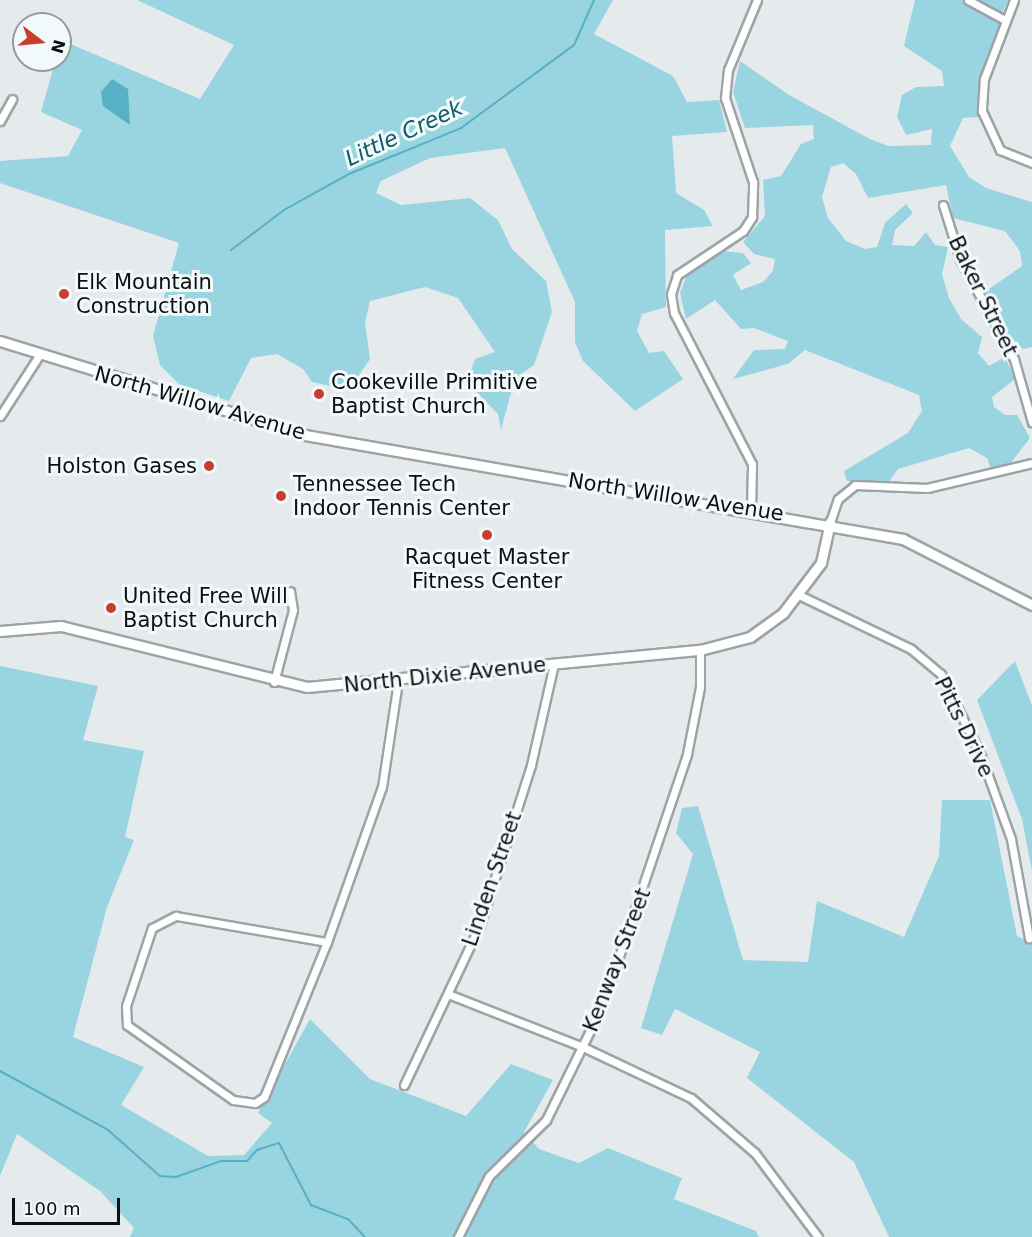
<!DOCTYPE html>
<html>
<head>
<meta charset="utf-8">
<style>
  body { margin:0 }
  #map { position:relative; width:1032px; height:1237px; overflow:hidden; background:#e5ebed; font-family:"DejaVu Sans",sans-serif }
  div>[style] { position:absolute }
  .green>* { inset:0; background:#99d4e1 }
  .water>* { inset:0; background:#57b0c3 }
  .stream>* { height:2px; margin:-1px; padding:0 1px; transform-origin:1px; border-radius:1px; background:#57b0c3 }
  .roads { filter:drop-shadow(2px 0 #9ea4a5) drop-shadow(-2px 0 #9ea4a5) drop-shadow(0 2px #9ea4a5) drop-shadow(0 -2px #9ea4a5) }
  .street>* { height:7px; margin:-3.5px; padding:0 3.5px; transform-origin:3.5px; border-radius:3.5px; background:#fff }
  .secondary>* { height:9px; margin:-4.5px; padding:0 4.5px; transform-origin:4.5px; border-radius:4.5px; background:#fff }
  .dots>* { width:16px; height:16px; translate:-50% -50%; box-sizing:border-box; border:3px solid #f2f9fa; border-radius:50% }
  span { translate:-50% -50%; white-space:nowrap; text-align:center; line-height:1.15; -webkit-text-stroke:6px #f2f9fa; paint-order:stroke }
  .poi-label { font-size:21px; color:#0d1010 }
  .left { translate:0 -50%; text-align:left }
  .right { translate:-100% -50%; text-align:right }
  .street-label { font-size:21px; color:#0d1010 }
  .water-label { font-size:22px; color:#105c69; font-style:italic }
  .north { position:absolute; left:12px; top:12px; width:60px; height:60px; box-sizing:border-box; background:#f2f9fa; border:2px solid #969c9c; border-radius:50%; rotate:106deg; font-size:16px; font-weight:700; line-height:24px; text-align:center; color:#0d1010 }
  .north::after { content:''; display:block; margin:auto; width:21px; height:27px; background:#ca3d2c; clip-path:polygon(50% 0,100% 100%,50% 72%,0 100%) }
  .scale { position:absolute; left:12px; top:1198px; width:108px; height:27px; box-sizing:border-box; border:3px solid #0d1010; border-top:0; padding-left:8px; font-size:18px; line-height:21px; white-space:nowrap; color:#0d1010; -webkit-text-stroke:4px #f2f9fa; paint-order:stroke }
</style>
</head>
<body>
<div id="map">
  <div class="green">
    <div style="clip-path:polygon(137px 0,613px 0,594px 34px,673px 76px,687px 102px,719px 100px,727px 132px,672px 136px,676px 193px,704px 210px,713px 226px,665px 230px,666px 307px,642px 314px,637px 331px,649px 353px,664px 351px,683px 379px,635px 411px,583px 361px,575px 342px,575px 302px,505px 148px,430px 158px,381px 181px,376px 193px,401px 205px,470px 198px,498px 220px,512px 249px,546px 281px,552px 312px,534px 365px,515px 378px,501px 430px,498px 414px,467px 382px,475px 359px,495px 352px,458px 298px,425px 287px,370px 301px,365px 322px,370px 359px,349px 390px,312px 382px,303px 369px,277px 354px,251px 358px,229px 401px,180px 385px,160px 365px,153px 336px,179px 243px,0 183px,0 161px,68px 156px,82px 130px,41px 112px,61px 40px,200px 99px,234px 45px)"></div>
    <div style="clip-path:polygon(915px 0,962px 0,1001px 21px,982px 79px,979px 117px,963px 118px,950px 146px,969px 177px,986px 188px,1032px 202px,1032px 347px,1023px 349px,1004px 330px,985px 292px,1022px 266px,1020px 251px,1005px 231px,953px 218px,946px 185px,868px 198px,856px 174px,843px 163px,831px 167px,822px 197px,828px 218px,846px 241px,865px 249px,877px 247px,885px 223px,906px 204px,913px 213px,895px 230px,892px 245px,914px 246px,926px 232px,935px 245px,948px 247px,942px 274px,949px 298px,961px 319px,982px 337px,978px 353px,989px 366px,1005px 357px,1015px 379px,992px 397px,994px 407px,1005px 415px,1017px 415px,1030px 438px,1010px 464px,991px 469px,987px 458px,969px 448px,898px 469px,888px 483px,847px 481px,844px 471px,908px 433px,922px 411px,919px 395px,805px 350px,788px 364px,733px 379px,754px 350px,785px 349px,788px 341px,754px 328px,741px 329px,715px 300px,686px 319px,680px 293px,687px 275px,722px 251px,743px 253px,751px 263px,733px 275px,741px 290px,763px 282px,773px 271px,775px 259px,754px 254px,743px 242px,765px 216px,763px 180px,781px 176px,801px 144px,814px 139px,813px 125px,745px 128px,733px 92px,740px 61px,789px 95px,870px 139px,888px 146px,931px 145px,932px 129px,906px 135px,897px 117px,902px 95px,916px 87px,944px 86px,942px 71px,904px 46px)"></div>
    <div style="clip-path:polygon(974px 0,1008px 0,1001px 15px)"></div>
    <div style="clip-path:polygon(1015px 661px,1032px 706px,1032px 871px,1022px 819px,977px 700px)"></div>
    <div style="clip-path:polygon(0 666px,98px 686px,83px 740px,144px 751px,125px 837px,134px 840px,107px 907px,73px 1037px,144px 1067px,121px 1105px,208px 1156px,244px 1155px,272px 1123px,258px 1113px,310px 1019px,370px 1079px,466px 1116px,511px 1064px,553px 1080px,524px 1132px,539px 1149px,579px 1163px,608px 1148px,682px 1178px,674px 1199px,756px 1231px,759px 1237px,130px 1237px,134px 1228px,100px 1191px,17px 1134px,0 1176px)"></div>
    <div style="clip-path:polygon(942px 800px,990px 800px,1017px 936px,1032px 943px,1032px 1237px,889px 1237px,854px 1162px,747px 1078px,760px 1052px,675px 1009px,662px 1035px,641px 1028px,693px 854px,676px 833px,682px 808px,698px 806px,743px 960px,808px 962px,817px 901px,904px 937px,939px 856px)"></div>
  </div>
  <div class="water">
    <div style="clip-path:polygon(112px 79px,128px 89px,130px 125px,103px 106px,101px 92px)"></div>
  </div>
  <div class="stream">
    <div style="left:231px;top:250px;width:66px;rotate:-37deg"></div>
    <div style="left:284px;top:210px;width:74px;rotate:-29deg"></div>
    <div style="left:349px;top:174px;width:121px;rotate:-22.3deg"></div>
    <div style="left:461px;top:128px;width:140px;rotate:-36.3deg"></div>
    <div style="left:574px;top:45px;width:49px;rotate:-66deg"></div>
    <div style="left:0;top:1071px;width:123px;rotate:28.6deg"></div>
    <div style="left:108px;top:1130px;width:69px;rotate:41.5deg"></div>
    <div style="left:160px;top:1176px;width:16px;rotate:4deg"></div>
    <div style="left:176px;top:1177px;width:48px;rotate:-19.6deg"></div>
    <div style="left:221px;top:1161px;width:26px"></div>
    <div style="left:247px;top:1161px;width:15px;rotate:-48deg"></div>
    <div style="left:257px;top:1150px;width:23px;rotate:-18deg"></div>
    <div style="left:279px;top:1143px;width:70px;rotate:62.7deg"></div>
    <div style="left:311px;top:1205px;width:40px;rotate:21deg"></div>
    <div style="left:348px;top:1219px;width:25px;rotate:47deg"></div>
  </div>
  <div class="roads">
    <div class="street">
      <div style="left:968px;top:0;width:42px;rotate:28.4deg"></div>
      <div style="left:1014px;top:0;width:85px;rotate:110.8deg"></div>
      <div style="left:984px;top:79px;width:32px;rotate:94deg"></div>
      <div style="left:982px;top:111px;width:43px;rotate:65.2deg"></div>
      <div style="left:1000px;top:150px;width:35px;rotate:22deg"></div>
      <div style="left:0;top:121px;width:25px;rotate:-61deg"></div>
      <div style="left:943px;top:205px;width:57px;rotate:72.5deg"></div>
      <div style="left:960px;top:259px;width:114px;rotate:61.6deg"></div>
      <div style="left:1014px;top:359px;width:66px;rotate:74.1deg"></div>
      <div style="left:0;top:416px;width:74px;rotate:-57.2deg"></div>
      <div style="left:751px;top:509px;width:45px;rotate:-88.7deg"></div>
      <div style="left:752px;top:464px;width:170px;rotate:-117.3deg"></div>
      <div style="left:674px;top:313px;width:19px;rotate:-99deg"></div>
      <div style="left:671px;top:294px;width:20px;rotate:-72deg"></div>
      <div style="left:677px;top:275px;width:79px;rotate:-33.7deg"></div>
      <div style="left:743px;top:231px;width:17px;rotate:-57deg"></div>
      <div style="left:752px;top:217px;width:35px;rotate:-88deg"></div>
      <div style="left:753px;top:182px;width:89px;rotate:-108.4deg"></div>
      <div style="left:725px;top:98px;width:28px;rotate:-84deg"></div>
      <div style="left:728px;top:70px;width:76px;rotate:-67.5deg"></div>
      <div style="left:830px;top:522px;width:24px;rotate:-71deg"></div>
      <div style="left:838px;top:499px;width:22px;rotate:-39deg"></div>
      <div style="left:855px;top:485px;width:72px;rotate:2.4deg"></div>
      <div style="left:927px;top:488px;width:108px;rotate:-13.4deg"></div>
      <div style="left:799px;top:595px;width:124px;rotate:25.7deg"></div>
      <div style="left:911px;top:649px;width:39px;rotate:40deg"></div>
      <div style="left:941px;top:674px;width:91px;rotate:64deg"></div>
      <div style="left:981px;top:756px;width:88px;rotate:70.1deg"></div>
      <div style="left:1011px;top:839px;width:101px;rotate:79.7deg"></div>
      <div style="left:274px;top:682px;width:74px;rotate:-75.2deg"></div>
      <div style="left:293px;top:610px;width:19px;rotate:-99deg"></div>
      <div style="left:176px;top:916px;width:153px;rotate:9.8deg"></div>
      <div style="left:327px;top:942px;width:167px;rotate:112.1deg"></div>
      <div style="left:264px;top:1097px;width:11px;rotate:146deg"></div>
      <div style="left:255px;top:1103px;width:22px;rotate:-172deg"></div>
      <div style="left:233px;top:1100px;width:130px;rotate:-144.7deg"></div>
      <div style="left:127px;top:1025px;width:19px;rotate:-93deg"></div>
      <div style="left:126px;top:1006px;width:82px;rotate:-71.6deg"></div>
      <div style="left:152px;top:928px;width:27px;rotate:-27deg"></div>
      <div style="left:327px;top:942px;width:164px;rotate:-70.5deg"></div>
      <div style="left:382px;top:787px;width:107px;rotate:-81.4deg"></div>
      <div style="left:448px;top:994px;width:145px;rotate:21.4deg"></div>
      <div style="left:583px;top:1047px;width:119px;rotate:25.3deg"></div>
      <div style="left:691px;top:1098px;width:84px;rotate:40.7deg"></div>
      <div style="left:755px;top:1153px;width:105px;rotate:53.1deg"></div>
      <div style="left:404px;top:1085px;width:177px;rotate:-64.6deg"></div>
      <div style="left:480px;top:925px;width:168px;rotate:-72.3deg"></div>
      <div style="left:531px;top:765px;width:104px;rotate:-77.2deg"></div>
      <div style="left:458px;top:1237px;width:68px;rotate:-63.1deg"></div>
      <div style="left:489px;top:1176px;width:80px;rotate:-44.5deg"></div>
      <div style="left:546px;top:1120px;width:129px;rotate:-63.8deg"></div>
      <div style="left:603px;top:1004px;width:264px;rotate:-71.4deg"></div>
      <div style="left:687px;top:754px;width:68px;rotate:-79deg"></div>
      <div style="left:700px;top:687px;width:37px;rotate:-90deg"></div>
    </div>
    <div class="secondary">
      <div style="left:0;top:341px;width:319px;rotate:17.1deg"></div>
      <div style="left:305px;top:435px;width:607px;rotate:9.87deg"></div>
      <div style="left:903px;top:539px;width:145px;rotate:27.1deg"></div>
      <div style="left:0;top:631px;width:61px;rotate:-4.7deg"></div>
      <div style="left:61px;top:626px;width:253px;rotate:13.9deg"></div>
      <div style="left:307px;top:687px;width:395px;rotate:-5.4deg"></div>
      <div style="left:700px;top:650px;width:52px;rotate:-14.6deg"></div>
      <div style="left:750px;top:637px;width:41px;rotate:-36deg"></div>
      <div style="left:783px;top:613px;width:63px;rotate:-52.8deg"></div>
      <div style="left:821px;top:563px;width:42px;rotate:-77.6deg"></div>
    </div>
  </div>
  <div class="dots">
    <div style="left:64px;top:294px;background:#ca3d2c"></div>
    <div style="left:319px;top:394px;background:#ca3d2c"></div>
    <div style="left:209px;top:466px;background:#ca3d2c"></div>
    <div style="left:281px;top:496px;background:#ca3d2c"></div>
    <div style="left:487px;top:535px;background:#ca3d2c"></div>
    <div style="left:111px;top:608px;background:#ca3d2c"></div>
  </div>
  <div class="poi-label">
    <span class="left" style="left:76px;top:294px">Elk Mountain<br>Construction</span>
    <span class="left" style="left:331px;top:394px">Cookeville Primitive<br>Baptist Church</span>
    <span class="right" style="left:197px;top:466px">Holston Gases</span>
    <span class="left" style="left:293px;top:496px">Tennessee Tech<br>Indoor Tennis Center</span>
    <span style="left:487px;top:569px">Racquet Master<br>Fitness Center</span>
    <span class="left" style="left:123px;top:608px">United Free Will<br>Baptist Church</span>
  </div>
  <div class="street-label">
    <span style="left:983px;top:296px;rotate:64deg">Baker Street</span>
    <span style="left:200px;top:403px;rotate:16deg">North Willow Avenue</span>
    <span style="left:676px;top:497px;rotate:9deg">North Willow Avenue</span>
    <span style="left:445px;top:675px;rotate:-6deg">North Dixie Avenue</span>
    <span style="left:964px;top:727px;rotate:64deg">Pitts Drive</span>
    <span style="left:492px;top:879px;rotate:-71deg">Linden Street</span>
    <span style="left:617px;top:960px;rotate:-69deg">Kenway Street</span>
  </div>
  <div class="water-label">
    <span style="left:404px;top:133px;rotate:-25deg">Little Creek</span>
  </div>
  <div class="north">N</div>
  <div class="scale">100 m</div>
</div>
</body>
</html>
